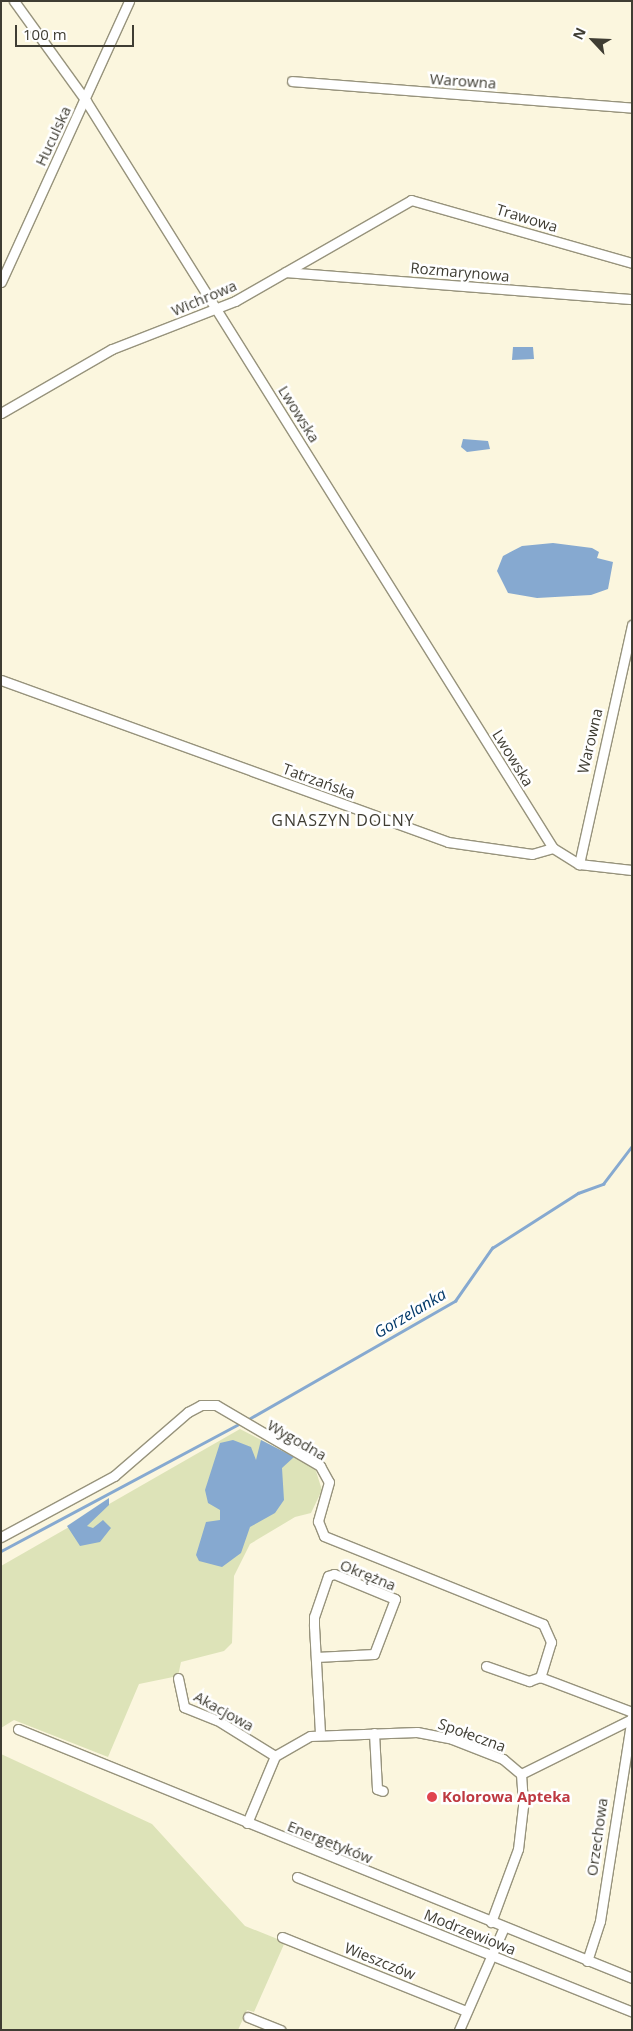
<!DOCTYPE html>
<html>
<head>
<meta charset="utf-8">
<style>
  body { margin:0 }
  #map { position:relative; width:633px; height:2031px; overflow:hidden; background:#fbf6de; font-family:"Open Sans",sans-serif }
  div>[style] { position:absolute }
  .green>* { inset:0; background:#dde3b8 }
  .water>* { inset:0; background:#86a9d0 }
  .stream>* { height:2.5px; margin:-1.25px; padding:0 1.25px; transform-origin:1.25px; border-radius:1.25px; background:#86a9d0 }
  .roads { filter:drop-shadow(1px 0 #97937c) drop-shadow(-1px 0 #97937c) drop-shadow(0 1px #97937c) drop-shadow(0 -1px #97937c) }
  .minor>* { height:9px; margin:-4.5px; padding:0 4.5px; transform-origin:4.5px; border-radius:4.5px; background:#fff }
  .dots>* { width:14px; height:14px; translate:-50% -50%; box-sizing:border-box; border:2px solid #fff; border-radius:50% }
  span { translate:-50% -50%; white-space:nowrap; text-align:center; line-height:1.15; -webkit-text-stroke:5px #fff; paint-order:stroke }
  .street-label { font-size:15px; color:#3f3d33 }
  .health-label { font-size:15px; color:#be3a42; font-weight:700 }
  .left { translate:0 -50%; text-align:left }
  .neighbourhood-label { font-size:16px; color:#3f3d33; letter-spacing:1px }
  .water-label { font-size:16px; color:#043a6a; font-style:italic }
  .frame { position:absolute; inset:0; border:2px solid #3f3d33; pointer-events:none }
  .north { position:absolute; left:568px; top:15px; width:50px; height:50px; -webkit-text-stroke:4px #fff; paint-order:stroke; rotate:295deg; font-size:14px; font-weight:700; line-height:20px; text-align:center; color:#3f3d33 }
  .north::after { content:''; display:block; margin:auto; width:18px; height:22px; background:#3f3d33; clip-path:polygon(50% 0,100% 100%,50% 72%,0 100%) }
  .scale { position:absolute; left:15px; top:25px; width:119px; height:22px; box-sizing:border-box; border:2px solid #3f3d33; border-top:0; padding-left:6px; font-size:15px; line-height:18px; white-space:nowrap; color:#3f3d33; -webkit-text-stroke:4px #fff; paint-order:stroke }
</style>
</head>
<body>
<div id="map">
  <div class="green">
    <div style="clip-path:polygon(240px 1429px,315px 1468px,322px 1490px,311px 1513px,295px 1517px,250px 1544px,234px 1576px,232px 1643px,224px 1651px,181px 1662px,178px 1676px,139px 1684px,108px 1757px,14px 1720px,1px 1728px,1px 1566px)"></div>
    <div style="clip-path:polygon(1px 1754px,152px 1824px,245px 1926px,285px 1942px,254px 2012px,247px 2010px,238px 2030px,1px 2030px)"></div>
  </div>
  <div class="water">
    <div style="clip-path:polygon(513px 347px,533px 347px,534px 359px,512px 360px)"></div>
    <div style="clip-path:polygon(463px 439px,488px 441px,490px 449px,467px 452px,461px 447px)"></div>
    <div style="clip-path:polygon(553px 543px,592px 548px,599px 552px,597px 558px,613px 562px,608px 589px,591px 595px,537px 598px,508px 593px,497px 571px,503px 556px,522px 546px)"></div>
    <div style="clip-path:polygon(233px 1440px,251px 1447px,256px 1460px,261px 1440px,294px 1457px,282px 1468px,284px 1500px,275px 1513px,250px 1527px,241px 1553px,222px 1567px,199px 1561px,196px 1555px,206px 1522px,220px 1520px,220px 1510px,208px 1503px,205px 1490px,220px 1443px)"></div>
    <div style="clip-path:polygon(109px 1498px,109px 1505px,87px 1526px,93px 1528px,103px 1520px,111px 1528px,100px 1542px,80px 1546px,67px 1526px)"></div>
  </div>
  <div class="stream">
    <div style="left:247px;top:1420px;width:240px;rotate:-29.8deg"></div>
    <div style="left:455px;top:1301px;width:65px;rotate:-55.1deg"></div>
    <div style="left:492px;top:1248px;width:102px;rotate:-32.6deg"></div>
    <div style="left:578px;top:1193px;width:27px;rotate:-20deg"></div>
    <div style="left:603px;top:1184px;width:48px;rotate:-52.7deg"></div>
    <div style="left:1px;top:1551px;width:268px;rotate:-28.1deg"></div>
  </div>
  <div class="roads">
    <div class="minor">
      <div style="left:14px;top:1px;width:123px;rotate:54.2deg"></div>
      <div style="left:86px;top:101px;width:881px;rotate:57.99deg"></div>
      <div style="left:553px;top:848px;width:31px;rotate:32deg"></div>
      <div style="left:579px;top:864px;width:53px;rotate:6.5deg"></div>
      <div style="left:292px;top:81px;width:341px;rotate:4.5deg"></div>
      <div style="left:286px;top:272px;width:347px;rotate:4.5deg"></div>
      <div style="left:1px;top:282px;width:309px;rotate:-65.5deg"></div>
      <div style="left:1px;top:413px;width:128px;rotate:-30deg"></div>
      <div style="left:112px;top:349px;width:132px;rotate:-21.3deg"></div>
      <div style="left:235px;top:301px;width:203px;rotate:-29.8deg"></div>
      <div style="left:411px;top:200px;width:230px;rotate:15.9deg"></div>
      <div style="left:1px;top:680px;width:475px;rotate:19.9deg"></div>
      <div style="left:448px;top:842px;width:85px;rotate:8.1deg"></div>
      <div style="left:532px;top:854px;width:22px;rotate:-16deg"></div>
      <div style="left:579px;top:864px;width:245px;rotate:-77.5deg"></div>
      <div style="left:1px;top:1537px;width:128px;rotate:-28.4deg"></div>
      <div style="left:114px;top:1476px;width:98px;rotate:-40.9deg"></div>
      <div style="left:188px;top:1412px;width:15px;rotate:-28deg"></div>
      <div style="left:201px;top:1405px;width:15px"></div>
      <div style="left:216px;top:1405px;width:121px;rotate:30.4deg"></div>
      <div style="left:320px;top:1466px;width:18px;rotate:61deg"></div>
      <div style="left:329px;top:1482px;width:41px;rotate:105.8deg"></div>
      <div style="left:318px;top:1521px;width:16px;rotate:68deg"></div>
      <div style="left:324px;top:1536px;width:236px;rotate:21.9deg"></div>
      <div style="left:543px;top:1624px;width:20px;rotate:66deg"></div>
      <div style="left:551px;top:1642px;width:37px;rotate:107deg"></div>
      <div style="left:316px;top:1657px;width:58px;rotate:-3deg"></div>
      <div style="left:374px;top:1654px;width:59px;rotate:-69.1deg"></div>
      <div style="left:395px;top:1599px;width:66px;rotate:-157.7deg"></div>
      <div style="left:334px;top:1574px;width:6px;rotate:162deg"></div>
      <div style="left:328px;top:1576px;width:43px;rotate:108.9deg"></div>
      <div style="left:314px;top:1617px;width:9px;rotate:90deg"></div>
      <div style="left:314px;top:1626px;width:108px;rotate:86.8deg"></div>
      <div style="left:486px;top:1666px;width:46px;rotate:19.2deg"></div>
      <div style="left:529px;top:1681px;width:12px;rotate:-20deg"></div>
      <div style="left:540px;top:1677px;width:98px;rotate:20.8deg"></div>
      <div style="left:178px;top:1678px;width:30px;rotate:78deg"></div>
      <div style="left:184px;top:1707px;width:35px;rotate:22deg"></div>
      <div style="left:217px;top:1720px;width:68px;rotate:31.8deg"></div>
      <div style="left:18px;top:1729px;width:663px;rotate:22.07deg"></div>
      <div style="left:374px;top:1733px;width:56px;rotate:86.9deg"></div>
      <div style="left:377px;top:1789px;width:6px;rotate:18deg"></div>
      <div style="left:521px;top:1774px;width:122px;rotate:-26.4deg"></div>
      <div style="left:247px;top:1823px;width:73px;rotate:-67.3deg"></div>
      <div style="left:275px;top:1756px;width:40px;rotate:-29.7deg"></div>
      <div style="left:310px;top:1736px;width:107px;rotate:-2.1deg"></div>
      <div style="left:417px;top:1732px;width:36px;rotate:11deg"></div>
      <div style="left:452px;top:1739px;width:55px;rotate:21.4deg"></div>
      <div style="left:503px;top:1759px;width:23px;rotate:40deg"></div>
      <div style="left:521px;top:1774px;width:32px;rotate:86deg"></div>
      <div style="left:523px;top:1806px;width:43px;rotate:96.6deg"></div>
      <div style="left:518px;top:1849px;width:78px;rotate:110.3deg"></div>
      <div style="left:297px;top:1877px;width:361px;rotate:21.9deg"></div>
      <div style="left:282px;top:1937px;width:198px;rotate:21.9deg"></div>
      <div style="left:587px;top:1961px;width:42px;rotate:-72deg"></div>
      <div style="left:600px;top:1921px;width:207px;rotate:-81.1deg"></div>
      <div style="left:248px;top:2017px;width:35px;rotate:22deg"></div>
      <div style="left:459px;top:2030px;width:112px;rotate:-66.4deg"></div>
    </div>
  </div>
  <div class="dots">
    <div style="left:432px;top:1797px;background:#e0444e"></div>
  </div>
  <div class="street-label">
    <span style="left:463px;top:81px;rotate:4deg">Warowna</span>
    <span style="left:53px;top:136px;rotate:-65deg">Huculska</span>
    <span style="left:527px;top:218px;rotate:17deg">Trawowa</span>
    <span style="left:460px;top:272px;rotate:5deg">Rozmarynowa</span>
    <span style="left:204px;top:298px;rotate:-23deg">Wichrowa</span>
    <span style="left:299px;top:414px;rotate:58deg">Lwowska</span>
    <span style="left:590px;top:741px;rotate:-77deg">Warowna</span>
    <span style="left:513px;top:758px;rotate:58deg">Lwowska</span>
    <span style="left:319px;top:781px;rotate:20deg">Tatrzańska</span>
    <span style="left:297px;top:1440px;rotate:30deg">Wygodna</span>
    <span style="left:368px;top:1575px;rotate:22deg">Okrężna</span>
    <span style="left:224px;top:1711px;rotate:29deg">Akacjowa</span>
    <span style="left:472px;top:1735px;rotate:20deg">Społeczna</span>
    <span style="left:597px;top:1837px;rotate:-82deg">Orzechowa</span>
    <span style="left:330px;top:1842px;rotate:22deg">Energetyków</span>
    <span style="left:470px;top:1932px;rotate:22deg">Modrzewiowa</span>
    <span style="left:380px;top:1961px;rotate:22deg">Wieszczów</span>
  </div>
  <div class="health-label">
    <span class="left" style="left:442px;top:1797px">Kolorowa Apteka</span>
  </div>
  <div class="neighbourhood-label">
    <span style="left:343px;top:820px">GNASZYN DOLNY</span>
  </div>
  <div class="water-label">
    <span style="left:410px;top:1313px;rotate:-31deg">Gorzelanka</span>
  </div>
  <div class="frame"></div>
  <div class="north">N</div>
  <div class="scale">100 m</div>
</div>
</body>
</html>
